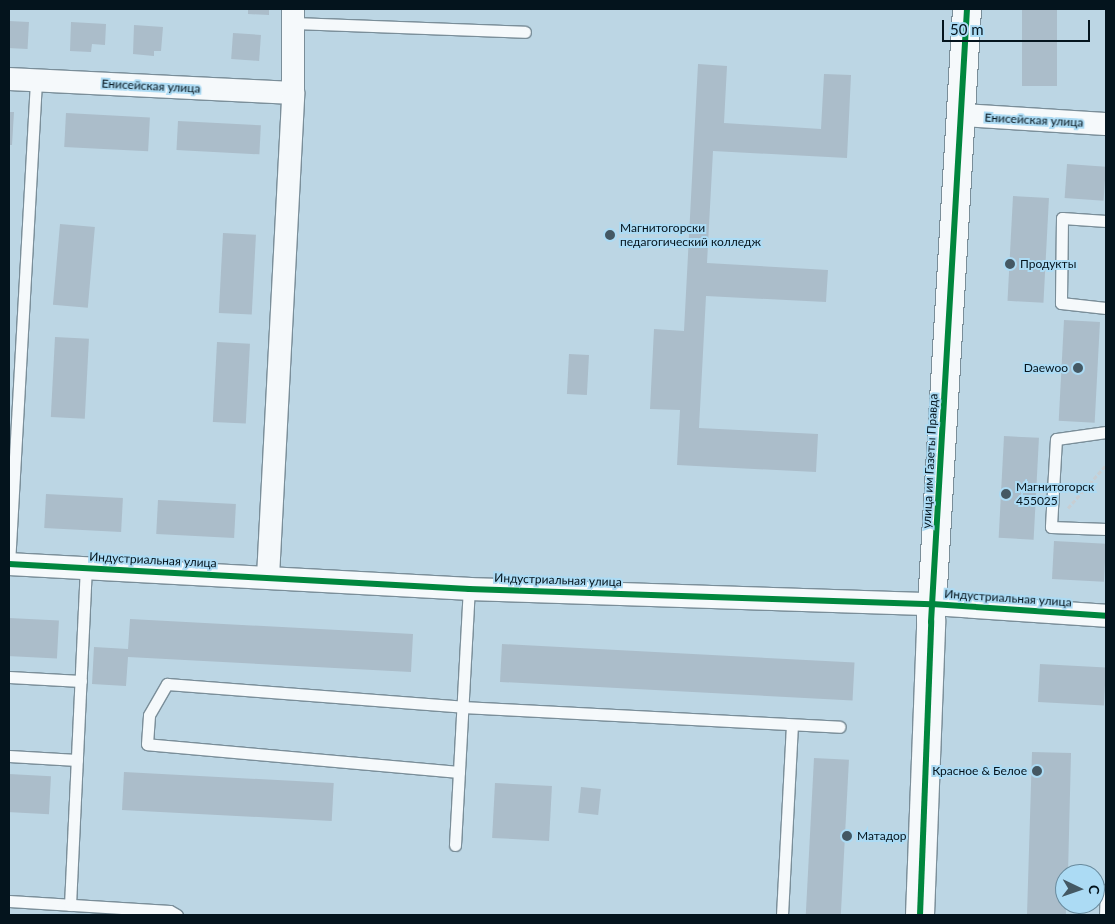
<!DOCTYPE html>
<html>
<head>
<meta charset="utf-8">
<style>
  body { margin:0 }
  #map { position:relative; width:1115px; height:924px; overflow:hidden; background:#bcd6e4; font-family:Lato,sans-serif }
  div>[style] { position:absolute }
  .building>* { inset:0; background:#abbdca; transform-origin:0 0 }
  .path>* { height:3px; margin-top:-1.5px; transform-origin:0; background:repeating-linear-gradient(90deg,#c7ced3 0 4px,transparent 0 6.5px) }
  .roads { filter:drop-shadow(1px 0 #7a8e99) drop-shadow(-1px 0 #7a8e99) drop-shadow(0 1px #7a8e99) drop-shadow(0 -1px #7a8e99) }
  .lane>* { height:11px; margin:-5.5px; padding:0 5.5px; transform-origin:5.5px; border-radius:5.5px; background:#f5f9fb }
  .street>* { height:22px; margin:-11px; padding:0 11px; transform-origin:11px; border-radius:11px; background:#f5f9fb }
  .secondary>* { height:28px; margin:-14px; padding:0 14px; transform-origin:14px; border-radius:14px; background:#f5f9fb }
  .cycleway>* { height:6px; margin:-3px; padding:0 3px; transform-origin:3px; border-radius:3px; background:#00873e }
  .dots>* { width:14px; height:14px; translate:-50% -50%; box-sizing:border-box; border:2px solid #acdbf4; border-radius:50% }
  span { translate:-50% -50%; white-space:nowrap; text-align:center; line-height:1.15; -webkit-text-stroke:4px #acdbf4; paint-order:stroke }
  .street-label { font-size:12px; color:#04141d }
  .poi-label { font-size:12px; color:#04141d }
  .left { translate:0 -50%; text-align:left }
  .right { translate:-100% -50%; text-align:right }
  .frame { position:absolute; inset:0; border:10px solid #04141d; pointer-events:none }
  .north { position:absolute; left:1055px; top:864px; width:50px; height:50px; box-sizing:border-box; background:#acdbf4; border:1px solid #698b9e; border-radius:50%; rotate:93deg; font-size:14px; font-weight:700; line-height:20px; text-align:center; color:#04141d }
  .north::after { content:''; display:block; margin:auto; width:18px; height:22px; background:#445863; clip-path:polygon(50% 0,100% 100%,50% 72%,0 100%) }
  .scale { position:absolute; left:942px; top:20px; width:148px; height:22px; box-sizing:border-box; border:2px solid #04141d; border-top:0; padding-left:6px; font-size:15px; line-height:18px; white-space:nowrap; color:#04141d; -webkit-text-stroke:4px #acdbf4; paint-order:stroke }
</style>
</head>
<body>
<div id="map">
  <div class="building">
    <div style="clip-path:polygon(248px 9px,269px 9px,269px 15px,248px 14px)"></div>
    <div style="left:1022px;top:9px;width:35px;height:77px"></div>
    <div style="left:9px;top:21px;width:20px;height:27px;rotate:3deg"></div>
    <div style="clip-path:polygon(71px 22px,106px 24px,105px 45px,92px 44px,91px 52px,70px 51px)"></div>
    <div style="clip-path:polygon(134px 25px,163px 27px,161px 51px,154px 51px,154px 56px,133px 54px)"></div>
    <div style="left:233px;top:33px;width:28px;height:26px;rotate:4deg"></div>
    <div style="clip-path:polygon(698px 64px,727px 66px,724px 123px,821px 129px,824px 74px,851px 75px,847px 158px,713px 151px,707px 263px,828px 270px,826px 302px,706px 296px,699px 428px,818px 434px,816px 472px,677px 465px,680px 410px,650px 409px,654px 329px,684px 331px)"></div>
    <div style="clip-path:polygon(9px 112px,14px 112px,12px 145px,9px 145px)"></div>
    <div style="left:66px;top:113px;width:84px;height:34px;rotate:3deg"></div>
    <div style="left:178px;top:121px;width:83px;height:29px;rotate:3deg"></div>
    <div style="left:1067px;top:164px;width:39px;height:34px;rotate:4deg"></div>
    <div style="left:1013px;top:196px;width:36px;height:105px;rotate:3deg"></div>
    <div style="left:60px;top:224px;width:35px;height:81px;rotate:5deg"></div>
    <div style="left:223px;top:233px;width:33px;height:80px;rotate:3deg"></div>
    <div style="left:1064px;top:320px;width:36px;height:101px;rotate:3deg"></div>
    <div style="left:55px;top:337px;width:34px;height:80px;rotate:3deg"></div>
    <div style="left:217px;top:342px;width:33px;height:80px;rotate:3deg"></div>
    <div style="left:569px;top:354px;width:20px;height:40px;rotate:3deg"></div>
    <div style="left:1004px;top:436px;width:35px;height:102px;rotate:3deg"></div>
    <div style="left:46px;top:494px;width:77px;height:34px;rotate:3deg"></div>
    <div style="left:158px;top:500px;width:78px;height:34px;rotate:3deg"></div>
    <div style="left:1054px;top:541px;width:52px;height:38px;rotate:3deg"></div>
    <div style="left:9px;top:618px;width:50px;height:38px;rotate:3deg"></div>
    <div style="clip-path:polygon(130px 619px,413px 634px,411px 672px,128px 657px,126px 686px,92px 684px,94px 647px,128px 649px)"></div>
    <div style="left:502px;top:644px;width:353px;height:38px;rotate:3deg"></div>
    <div style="left:1040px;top:664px;width:66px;height:38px;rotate:3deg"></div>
    <div style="clip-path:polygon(1032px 752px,1071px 753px,1068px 874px,1065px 874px,1066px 915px,1027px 915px)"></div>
    <div style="left:814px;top:758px;width:35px;height:157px;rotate:3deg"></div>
    <div style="left:124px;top:772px;width:210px;height:38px;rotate:3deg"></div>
    <div style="left:9px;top:774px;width:42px;height:38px;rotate:3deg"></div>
    <div style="left:495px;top:783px;width:57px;height:55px;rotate:3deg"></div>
    <div style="left:581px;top:787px;width:20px;height:26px;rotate:6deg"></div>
  </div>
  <div class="path">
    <div style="left:1068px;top:508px;width:57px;rotate:-48.5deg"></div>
  </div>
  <div class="roads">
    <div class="lane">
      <div style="left:293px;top:23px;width:232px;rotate:2.2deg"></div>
      <div style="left:1106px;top:221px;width:44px;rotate:-176.1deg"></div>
      <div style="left:1062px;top:218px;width:85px;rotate:90.7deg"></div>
      <div style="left:1061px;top:303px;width:45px;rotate:6.3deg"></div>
      <div style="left:1106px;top:432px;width:50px;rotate:172deg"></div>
      <div style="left:1056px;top:439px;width:88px;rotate:93.3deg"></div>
      <div style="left:1051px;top:527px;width:55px;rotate:2.1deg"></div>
      <div style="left:9px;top:564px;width:485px;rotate:-86.8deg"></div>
      <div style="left:9px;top:677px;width:72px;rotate:3.2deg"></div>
      <div style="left:9px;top:756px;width:68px;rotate:3.4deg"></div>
      <div style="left:459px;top:772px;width:313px;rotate:-174.9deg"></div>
      <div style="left:147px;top:744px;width:29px;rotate:-86deg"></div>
      <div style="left:149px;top:715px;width:36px;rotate:-60deg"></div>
      <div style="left:167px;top:684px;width:297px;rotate:4.4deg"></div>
      <div style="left:463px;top:707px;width:377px;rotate:3deg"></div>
      <div style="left:455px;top:845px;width:256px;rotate:-86.9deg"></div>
      <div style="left:9px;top:901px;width:161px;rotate:3.6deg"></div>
      <div style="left:170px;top:911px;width:8px;rotate:30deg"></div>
      <div style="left:70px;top:905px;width:336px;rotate:-87.3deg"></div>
      <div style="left:782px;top:915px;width:190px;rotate:-87deg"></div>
      <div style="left:1105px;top:915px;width:25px;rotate:-88deg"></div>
    </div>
    <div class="street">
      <div style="left:9px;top:79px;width:284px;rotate:2.8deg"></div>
      <div style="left:962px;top:115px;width:144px;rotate:3.6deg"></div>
      <div style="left:9px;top:564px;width:461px;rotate:3.1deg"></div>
      <div style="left:469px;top:589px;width:463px;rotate:1.9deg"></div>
      <div style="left:932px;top:604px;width:174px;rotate:3.9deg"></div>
      <div style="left:268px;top:577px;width:485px;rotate:-87deg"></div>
      <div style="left:293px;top:93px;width:84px;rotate:-90deg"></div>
    </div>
    <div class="secondary">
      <div style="left:920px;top:915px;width:293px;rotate:-87.8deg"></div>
      <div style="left:931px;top:622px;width:614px;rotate:-86.64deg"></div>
    </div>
  </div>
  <div class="cycleway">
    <div style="left:9px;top:564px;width:461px;rotate:3.1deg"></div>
    <div style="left:469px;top:589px;width:463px;rotate:1.9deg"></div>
    <div style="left:932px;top:604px;width:174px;rotate:3.9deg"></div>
    <div style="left:920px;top:915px;width:293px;rotate:-87.8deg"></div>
    <div style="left:931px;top:622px;width:614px;rotate:-86.64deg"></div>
  </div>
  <div class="dots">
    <div style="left:610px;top:235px;background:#445863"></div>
    <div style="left:1010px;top:264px;background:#445863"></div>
    <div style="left:1078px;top:368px;background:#445863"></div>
    <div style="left:1006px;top:494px;background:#445863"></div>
    <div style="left:1037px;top:771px;background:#445863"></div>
    <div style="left:847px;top:836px;background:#445863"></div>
  </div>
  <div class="street-label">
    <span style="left:151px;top:86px;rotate:3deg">Енисейская улица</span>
    <span style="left:1034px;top:120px;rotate:3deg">Енисейская улица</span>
    <span style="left:930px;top:461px;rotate:-87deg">улица им Газеты Правда</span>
    <span style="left:153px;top:560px;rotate:3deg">Индустриальная улица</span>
    <span style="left:558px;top:580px;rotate:2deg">Индустриальная улица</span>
    <span style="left:1008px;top:598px;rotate:4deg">Индустриальная улица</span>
  </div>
  <div class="poi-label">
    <span class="left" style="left:620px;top:235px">Магнитогорски<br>педагогический колледж</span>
    <span class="left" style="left:1020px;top:264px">Продукты</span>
    <span class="right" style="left:1068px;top:368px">Daewoo</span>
    <span class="left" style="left:1016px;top:494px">Магнитогорск<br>455025</span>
    <span class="right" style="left:1027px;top:771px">Красное &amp; Белое</span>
    <span class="left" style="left:857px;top:836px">Матадор</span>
  </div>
  <div class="frame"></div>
  <div class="north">С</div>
  <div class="scale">50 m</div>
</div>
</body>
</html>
